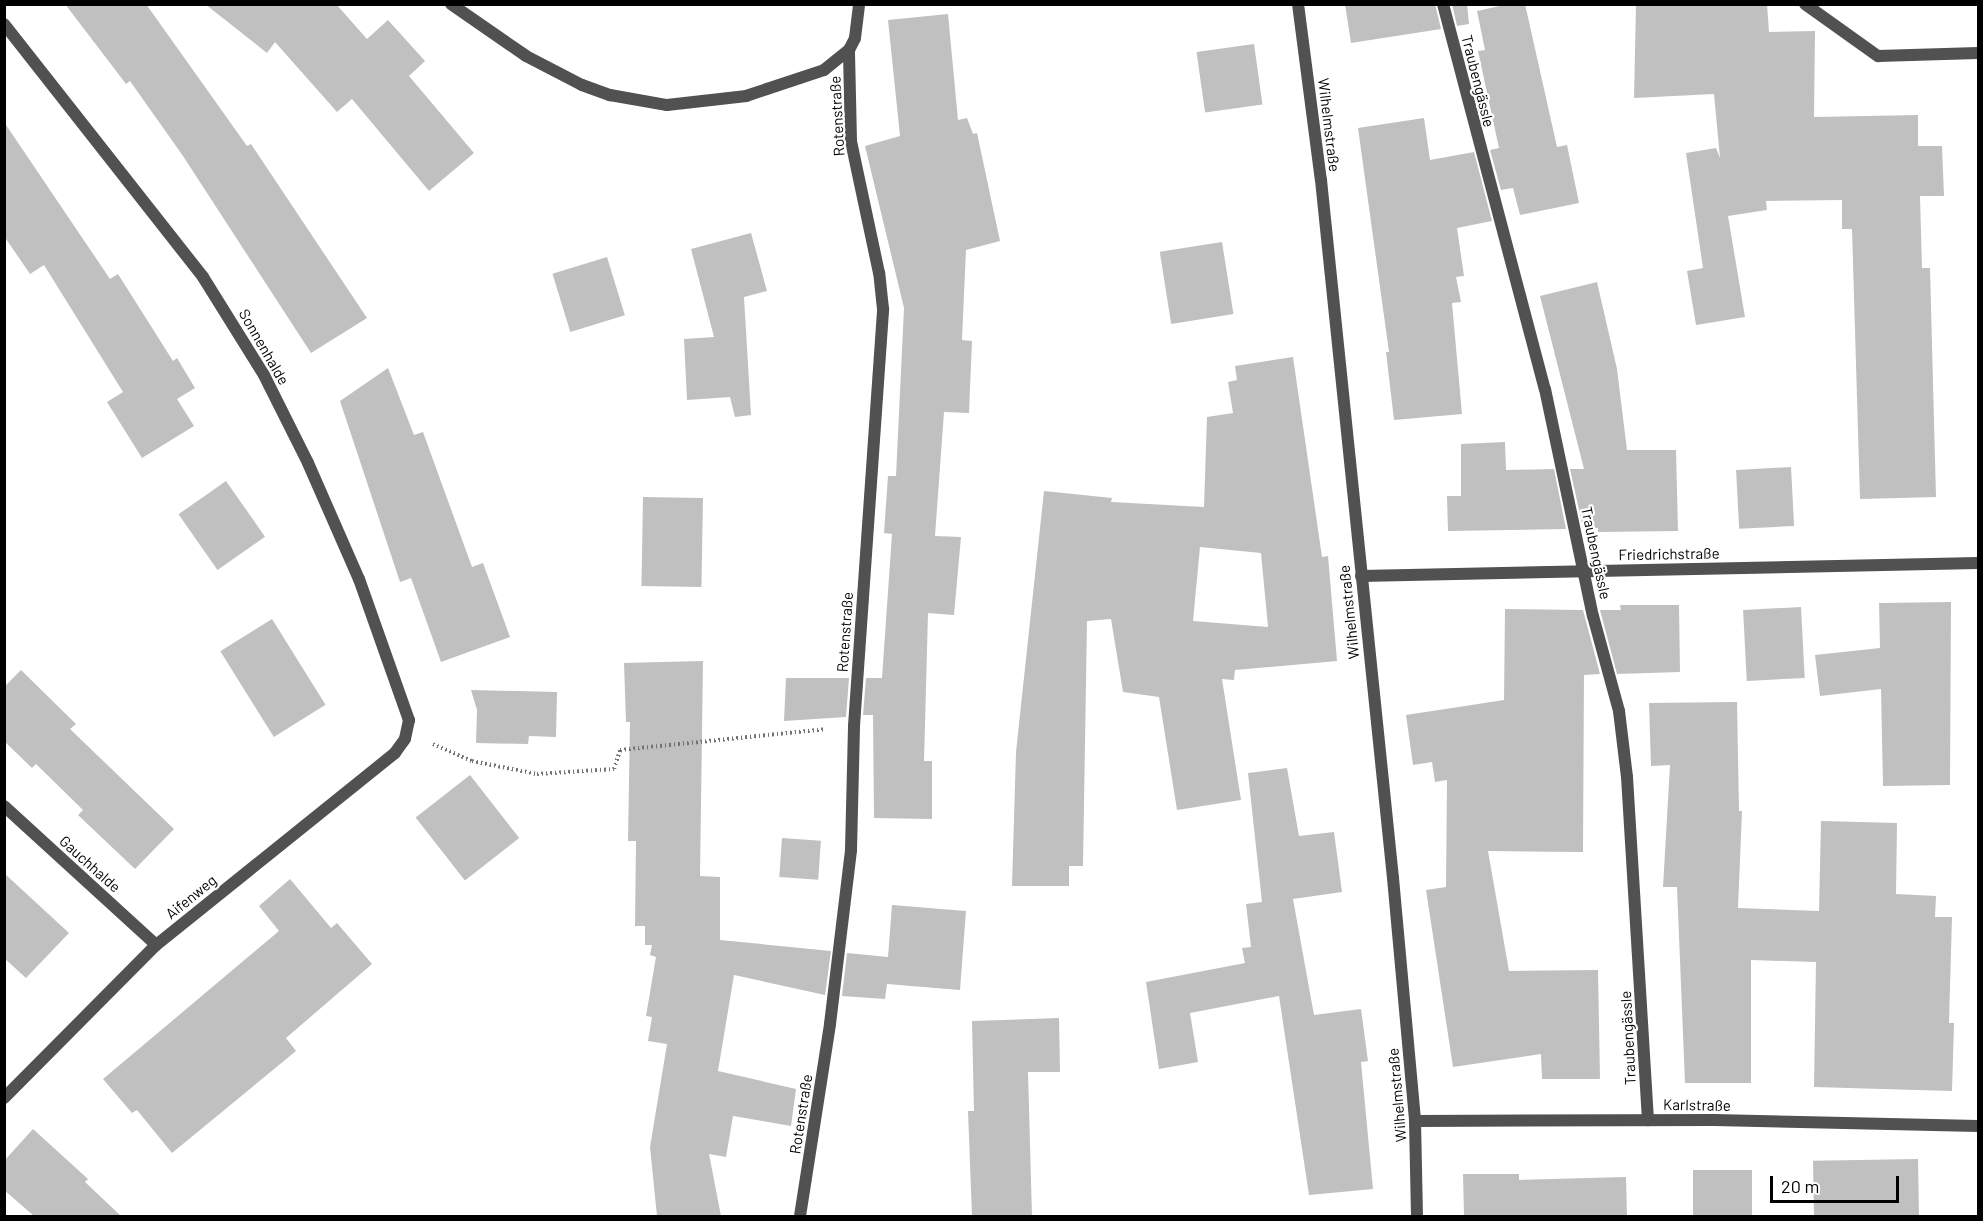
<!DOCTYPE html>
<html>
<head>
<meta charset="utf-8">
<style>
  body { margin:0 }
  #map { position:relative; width:1983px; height:1221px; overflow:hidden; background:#fff; font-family:Barlow,sans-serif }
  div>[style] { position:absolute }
  .building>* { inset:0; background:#c0c0c0; transform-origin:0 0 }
  .path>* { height:4px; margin-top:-2px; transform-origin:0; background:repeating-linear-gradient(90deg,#737373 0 1.5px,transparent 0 4.5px) }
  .service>* { height:12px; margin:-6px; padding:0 6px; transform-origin:6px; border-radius:6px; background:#515151 }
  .minor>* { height:12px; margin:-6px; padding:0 6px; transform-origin:6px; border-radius:6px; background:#515151 }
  span { translate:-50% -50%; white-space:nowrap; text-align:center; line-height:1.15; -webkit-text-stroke:4.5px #fff; paint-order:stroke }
  .street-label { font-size:15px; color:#000 }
  .frame { position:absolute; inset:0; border:6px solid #000; pointer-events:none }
  .scale { position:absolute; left:1770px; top:1176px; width:129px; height:27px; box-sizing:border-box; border:3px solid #000; border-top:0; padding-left:8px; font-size:18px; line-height:21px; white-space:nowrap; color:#000; -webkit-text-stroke:4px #fff; paint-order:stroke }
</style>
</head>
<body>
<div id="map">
  <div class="building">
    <div style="clip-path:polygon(65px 4px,146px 4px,247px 146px,251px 144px,367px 318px,311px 353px,183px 156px,130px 81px,126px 84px)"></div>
    <div style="clip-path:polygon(205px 4px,336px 4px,367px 39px,388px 20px,425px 61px,409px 76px,474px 153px,429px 191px,352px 99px,337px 112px,275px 42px,267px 53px)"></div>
    <div style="clip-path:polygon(1345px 4px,1435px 4px,1441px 29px,1351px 43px)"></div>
    <div style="clip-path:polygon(1452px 4px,1467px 4px,1469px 24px,1457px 26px)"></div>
    <div style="clip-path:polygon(1509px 4px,1525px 4px,1557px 147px,1567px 145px,1579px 203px,1520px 215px,1513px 188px,1501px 190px,1490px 150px,1499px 148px,1478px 51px,1485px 50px,1477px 11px)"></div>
    <div style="clip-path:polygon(1636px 4px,1767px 4px,1769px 32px,1815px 31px,1814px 117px,1918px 115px,1918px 146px,1942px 146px,1944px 196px,1920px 196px,1922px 268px,1930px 268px,1936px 497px,1860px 499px,1852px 229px,1842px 229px,1842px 200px,1766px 201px,1767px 210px,1728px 216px,1745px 317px,1696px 325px,1687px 271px,1703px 268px,1686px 153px,1716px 148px,1720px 158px,1714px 94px,1634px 98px)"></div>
    <div style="clip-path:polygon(948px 14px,958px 120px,967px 118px,973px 134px,977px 133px,1000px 241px,966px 250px,962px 340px,972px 341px,969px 413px,944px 412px,935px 536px,961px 537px,954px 615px,928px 613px,924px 761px,932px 761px,932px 819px,874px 818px,873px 715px,863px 715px,866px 678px,882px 678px,892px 534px,884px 533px,888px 476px,896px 476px,904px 308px,865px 146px,900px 136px,888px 20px)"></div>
    <div style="left:1254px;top:44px;width:61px;height:58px;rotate:82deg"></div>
    <div style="clip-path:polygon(1424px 118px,1430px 160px,1474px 152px,1492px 221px,1457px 228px,1464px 276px,1456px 277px,1461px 302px,1452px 303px,1462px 414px,1394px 420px,1386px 352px,1389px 352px,1358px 128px)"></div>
    <div style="clip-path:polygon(4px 122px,110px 279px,118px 274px,173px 361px,177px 358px,195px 388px,177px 399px,194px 426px,142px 458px,107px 402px,123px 392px,44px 265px,30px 274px,4px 236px)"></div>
    <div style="clip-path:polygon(751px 233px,767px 291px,744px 297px,751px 415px,735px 417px,730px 397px,687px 400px,684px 339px,714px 337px,691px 249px)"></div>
    <div style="left:1222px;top:242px;width:73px;height:63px;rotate:81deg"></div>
    <div style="left:607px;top:257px;width:61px;height:57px;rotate:73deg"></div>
    <div style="clip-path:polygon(1597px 282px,1617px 369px,1627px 450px,1676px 450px,1678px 531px,1598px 532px,1598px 528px,1583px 528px,1570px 469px,1584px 469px,1540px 296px)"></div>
    <div style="clip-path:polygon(evenodd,1293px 357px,1322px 557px,1328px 556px,1337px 661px,1235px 670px,1234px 680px,1222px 679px,1241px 800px,1177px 810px,1159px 697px,1123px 692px,1111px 619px,1087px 621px,1083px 866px,1069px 866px,1069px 886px,1012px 886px,1016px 752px,1044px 491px,1112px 498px,1111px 502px,1204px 507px,1207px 417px,1233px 413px,1228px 382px,1237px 380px,1235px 366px,1293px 357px,1200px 547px,1261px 553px,1268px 627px,1193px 621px,1200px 547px)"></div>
    <div style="clip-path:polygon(388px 368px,414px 435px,423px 432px,472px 567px,483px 563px,510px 637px,441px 662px,411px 578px,400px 582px,340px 401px)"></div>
    <div style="clip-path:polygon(1505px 442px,1506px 470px,1554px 469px,1566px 529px,1448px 531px,1447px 496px,1461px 496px,1461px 444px)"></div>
    <div style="left:1791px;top:467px;width:59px;height:55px;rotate:87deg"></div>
    <div style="left:226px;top:481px;width:68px;height:58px;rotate:55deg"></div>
    <div style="left:643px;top:497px;width:60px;height:89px;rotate:1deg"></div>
    <div style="clip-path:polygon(1951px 602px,1950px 785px,1883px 786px,1881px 689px,1820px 696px,1815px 655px,1880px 648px,1879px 603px)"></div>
    <div style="clip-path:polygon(1620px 605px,1679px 605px,1680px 672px,1617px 674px,1600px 610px,1621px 610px)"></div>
    <div style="left:1801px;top:607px;width:71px;height:58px;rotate:87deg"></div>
    <div style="clip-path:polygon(1505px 609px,1583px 610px,1600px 674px,1584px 675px,1583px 852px,1488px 851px,1509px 971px,1598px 970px,1600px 1079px,1542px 1079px,1541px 1054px,1453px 1067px,1426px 890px,1446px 887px,1447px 780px,1435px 782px,1432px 762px,1413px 765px,1406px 715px,1504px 700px)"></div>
    <div style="left:272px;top:619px;width:101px;height:61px;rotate:58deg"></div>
    <div style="clip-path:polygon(703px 661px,700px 876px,720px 877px,720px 940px,831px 951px,825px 995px,734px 975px,718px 1071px,796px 1089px,791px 1126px,733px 1116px,726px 1157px,709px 1154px,721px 1216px,657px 1216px,650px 1147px,667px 1044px,648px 1041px,652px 1017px,646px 1016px,656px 957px,650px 955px,652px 945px,645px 945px,645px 926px,635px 926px,636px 841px,628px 841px,630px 722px,626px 722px,624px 663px)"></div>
    <div style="clip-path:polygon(21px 670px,76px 724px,70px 729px,174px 829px,135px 869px,78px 815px,83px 810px,36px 764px,32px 768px,4px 741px,4px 687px)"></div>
    <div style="clip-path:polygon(786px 678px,849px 678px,846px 717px,784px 721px)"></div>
    <div style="clip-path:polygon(471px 690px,557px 692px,556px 737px,529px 736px,528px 744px,476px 743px,477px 710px)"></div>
    <div style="clip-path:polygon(1737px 702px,1739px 811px,1742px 811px,1738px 908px,1819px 911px,1821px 821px,1897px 823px,1896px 894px,1936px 896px,1935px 917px,1952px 917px,1949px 1023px,1954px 1023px,1952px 1091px,1814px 1087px,1816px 962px,1751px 960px,1751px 1083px,1685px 1083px,1677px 887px,1663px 887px,1670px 765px,1651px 766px,1649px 703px)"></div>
    <div style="clip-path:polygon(1287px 768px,1299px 836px,1334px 832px,1342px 892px,1293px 899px,1314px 1015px,1361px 1009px,1368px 1061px,1361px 1062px,1373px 1189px,1309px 1195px,1279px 996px,1190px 1013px,1198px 1062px,1159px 1069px,1146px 982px,1245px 963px,1242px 948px,1251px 947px,1246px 904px,1262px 902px,1248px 773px)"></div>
    <div style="left:470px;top:775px;width:80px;height:69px;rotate:52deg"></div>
    <div style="left:782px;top:838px;width:39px;height:39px;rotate:4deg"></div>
    <div style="clip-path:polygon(4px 873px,69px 933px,26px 978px,4px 958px)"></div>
    <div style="clip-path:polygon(290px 879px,331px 928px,337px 923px,372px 964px,286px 1038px,296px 1051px,172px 1153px,137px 1110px,132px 1113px,103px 1079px,279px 931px,259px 906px)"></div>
    <div style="clip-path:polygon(892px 905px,966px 911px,960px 990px,887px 984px,885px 999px,842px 996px,847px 953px,888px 957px)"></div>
    <div style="clip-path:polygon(1059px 1018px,1060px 1072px,1028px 1072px,1032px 1216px,972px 1216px,968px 1111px,974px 1111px,972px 1021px)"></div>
    <div style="clip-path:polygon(33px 1129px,88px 1179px,85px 1182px,121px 1216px,34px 1216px,4px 1190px,4px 1161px)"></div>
    <div style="left:1918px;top:1159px;width:57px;height:105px;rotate:89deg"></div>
    <div style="left:1752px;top:1170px;width:46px;height:59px;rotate:90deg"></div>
    <div style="clip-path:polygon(1463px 1174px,1519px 1174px,1519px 1180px,1626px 1177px,1627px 1216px,1464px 1216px)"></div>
  </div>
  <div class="path">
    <div style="left:433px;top:744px;width:43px;rotate:23.6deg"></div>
    <div style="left:472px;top:761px;width:66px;rotate:11.3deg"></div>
    <div style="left:537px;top:774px;width:77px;rotate:-3.7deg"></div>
    <div style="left:614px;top:769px;width:20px;rotate:-72deg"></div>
    <div style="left:620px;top:750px;width:206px;rotate:-5.8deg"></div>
  </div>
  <div class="service">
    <div style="left:1443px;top:4px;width:398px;rotate:75.2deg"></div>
    <div style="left:1545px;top:389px;width:232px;rotate:78.1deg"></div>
    <div style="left:1593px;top:616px;width:98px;rotate:74.7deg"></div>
    <div style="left:1619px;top:711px;width:66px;rotate:83.1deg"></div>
    <div style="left:1627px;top:777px;width:344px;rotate:86.5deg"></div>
    <div style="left:1805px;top:4px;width:90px;rotate:35.5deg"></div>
    <div style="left:1878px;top:56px;width:100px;rotate:-1.7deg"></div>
  </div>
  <div class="minor">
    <div style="left:451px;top:4px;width:91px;rotate:34.7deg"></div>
    <div style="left:526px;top:56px;width:63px;rotate:27.4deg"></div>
    <div style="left:582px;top:85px;width:30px;rotate:20deg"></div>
    <div style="left:610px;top:95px;width:58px;rotate:10deg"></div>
    <div style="left:667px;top:105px;width:80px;rotate:-6.5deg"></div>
    <div style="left:746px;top:96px;width:82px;rotate:-18.4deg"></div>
    <div style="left:824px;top:70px;width:32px;rotate:-39deg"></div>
    <div style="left:849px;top:50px;width:13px;rotate:-63deg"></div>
    <div style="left:855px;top:38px;width:34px;rotate:-83deg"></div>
    <div style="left:1298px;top:4px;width:177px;rotate:82.6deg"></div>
    <div style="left:1321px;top:180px;width:702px;rotate:84.11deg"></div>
    <div style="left:1393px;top:878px;width:244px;rotate:84.8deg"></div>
    <div style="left:1415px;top:1121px;width:95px;rotate:88.8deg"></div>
    <div style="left:4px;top:24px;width:322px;rotate:51.8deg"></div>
    <div style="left:203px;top:277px;width:115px;rotate:58.1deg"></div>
    <div style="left:264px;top:375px;width:98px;rotate:63.4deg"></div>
    <div style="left:308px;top:463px;width:127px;rotate:66.3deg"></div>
    <div style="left:359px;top:579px;width:150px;rotate:70.5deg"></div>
    <div style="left:409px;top:720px;width:19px;rotate:102deg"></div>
    <div style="left:405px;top:739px;width:17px;rotate:126deg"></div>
    <div style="left:395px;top:753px;width:307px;rotate:141.2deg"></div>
    <div style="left:156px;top:945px;width:216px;rotate:134.8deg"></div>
    <div style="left:1361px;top:576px;width:617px;rotate:-1.21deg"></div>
    <div style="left:4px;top:806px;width:206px;rotate:42.4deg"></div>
    <div style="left:1415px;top:1121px;width:299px;rotate:-0.2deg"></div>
    <div style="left:1714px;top:1120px;width:264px;rotate:1.3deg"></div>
    <div style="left:800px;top:1216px;width:194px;rotate:-81.1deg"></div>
    <div style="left:830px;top:1024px;width:175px;rotate:-83.1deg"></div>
    <div style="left:851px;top:850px;width:124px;rotate:-88.6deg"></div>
    <div style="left:854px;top:726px;width:418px;rotate:-86deg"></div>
    <div style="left:883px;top:309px;width:36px;rotate:-96deg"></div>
    <div style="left:879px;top:273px;width:135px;rotate:-102deg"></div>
    <div style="left:851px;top:141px;width:91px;rotate:-91.3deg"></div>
  </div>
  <div class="street-label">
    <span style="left:1478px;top:81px;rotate:76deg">Traubengässle</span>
    <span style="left:837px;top:116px;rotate:-93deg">Rotenstraße</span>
    <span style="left:1329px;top:125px;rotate:83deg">Wilhelmstraße</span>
    <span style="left:264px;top:347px;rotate:60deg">Sonnenhalde</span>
    <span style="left:1596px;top:553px;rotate:78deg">Traubengässle</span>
    <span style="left:1669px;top:554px;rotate:-1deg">Friedrichstraße</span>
    <span style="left:1349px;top:612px;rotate:-96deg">Wilhelmstraße</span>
    <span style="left:845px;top:632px;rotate:-86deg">Rotenstraße</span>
    <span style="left:90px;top:864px;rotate:42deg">Gauchhalde</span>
    <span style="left:191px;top:897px;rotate:-39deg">Aifenweg</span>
    <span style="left:1628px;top:1038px;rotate:-93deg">Traubengässle</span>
    <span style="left:1397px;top:1095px;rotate:-95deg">Wilhelmstraße</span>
    <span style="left:1697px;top:1105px;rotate:1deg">Karlstraße</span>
    <span style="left:801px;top:1114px;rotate:-81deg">Rotenstraße</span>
  </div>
  <div class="frame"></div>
  <div class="scale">20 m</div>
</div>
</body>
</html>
